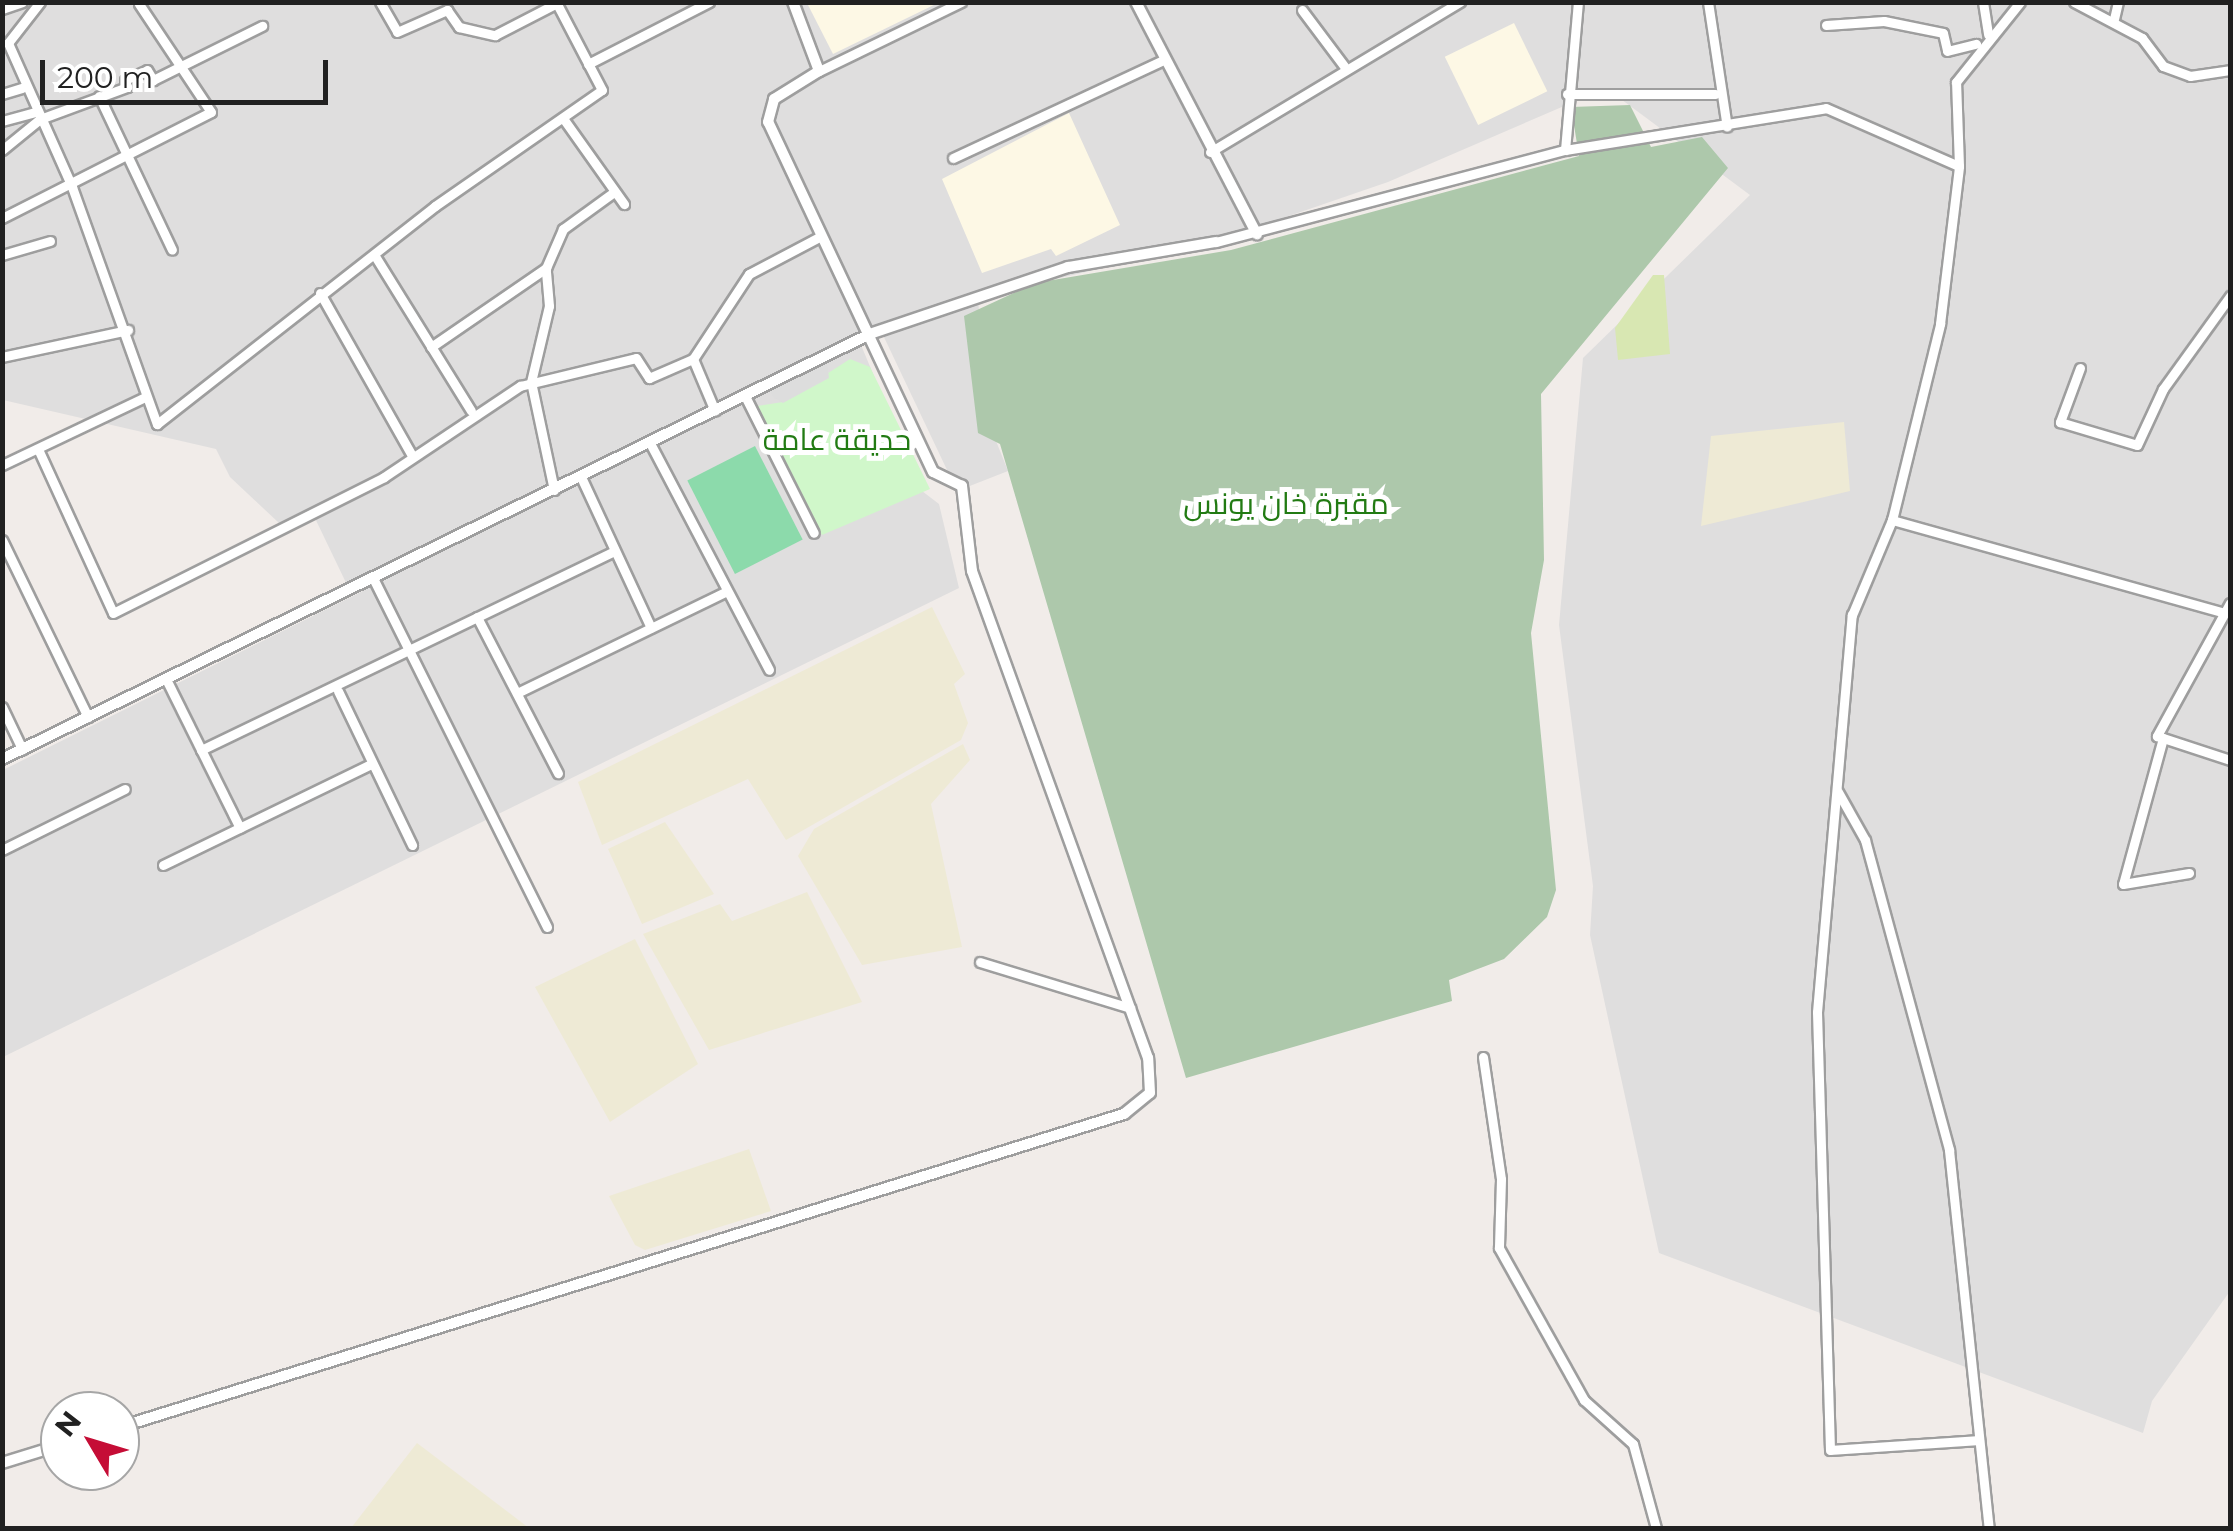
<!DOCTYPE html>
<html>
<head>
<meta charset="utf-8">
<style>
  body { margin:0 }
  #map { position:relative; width:2233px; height:1531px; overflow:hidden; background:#f1ece9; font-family:Montserrat,Cairo,sans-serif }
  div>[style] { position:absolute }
  .residential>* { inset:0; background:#dfdede }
  .education>* { inset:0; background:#fdf8e5; transform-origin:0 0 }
  .farmland>* { inset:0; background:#eeead5 }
  .grass>* { inset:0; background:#d8e7b2 }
  .cemetery>* { inset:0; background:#adc8ab }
  .park>* { inset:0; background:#d0f7ca }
  .pitch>* { inset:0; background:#8cdaab; transform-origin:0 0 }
  .parking>* { inset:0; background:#ddd }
  .roads { filter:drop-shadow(2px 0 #9e9e9e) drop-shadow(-2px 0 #9e9e9e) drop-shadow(0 2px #9e9e9e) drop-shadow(0 -2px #9e9e9e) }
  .minor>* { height:9px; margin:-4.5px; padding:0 4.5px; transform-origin:4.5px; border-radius:4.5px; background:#fff }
  .tertiary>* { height:10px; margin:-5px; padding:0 5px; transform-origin:5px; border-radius:5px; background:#fff }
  span { translate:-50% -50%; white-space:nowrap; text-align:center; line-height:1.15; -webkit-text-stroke:10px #fff; paint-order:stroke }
  .park-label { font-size:30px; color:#227b13 }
  .frame { position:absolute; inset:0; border:5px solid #212121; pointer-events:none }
  .north { position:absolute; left:40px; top:1391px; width:100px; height:100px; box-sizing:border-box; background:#fff; border:2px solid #a6a6a6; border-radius:50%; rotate:308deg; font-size:28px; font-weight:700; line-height:40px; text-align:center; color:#212121 }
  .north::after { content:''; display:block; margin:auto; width:35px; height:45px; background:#c50d36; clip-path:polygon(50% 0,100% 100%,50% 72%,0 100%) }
  .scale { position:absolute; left:40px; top:60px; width:288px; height:45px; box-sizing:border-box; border:5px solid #212121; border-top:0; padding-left:12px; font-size:30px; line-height:35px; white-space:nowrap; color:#212121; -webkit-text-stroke:8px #fff; paint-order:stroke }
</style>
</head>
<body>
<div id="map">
  <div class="residential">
    <div style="clip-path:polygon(2px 3px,2230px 3px,2230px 1291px,2152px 1401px,2143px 1433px,1659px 1253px,1590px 935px,1593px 886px,1559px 625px,1583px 358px,1750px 195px,1606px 88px,1388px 182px,1210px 243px,978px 297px,986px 416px,1008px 471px,957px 491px,883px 335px,861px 345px,922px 491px,939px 504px,959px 588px,3px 1057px,3px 770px,389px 578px,350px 591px,312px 512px,279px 523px,230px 477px,216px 449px,3px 400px)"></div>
  </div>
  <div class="education">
    <div style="clip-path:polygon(807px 3px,807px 2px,938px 3px,833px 54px)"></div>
    <div style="left:1514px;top:23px;width:76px;height:77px;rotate:64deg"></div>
    <div style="clip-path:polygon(1069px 113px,1120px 225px,1056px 256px,1051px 249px,982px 273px,942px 179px)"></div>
  </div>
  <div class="farmland">
    <div style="clip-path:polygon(1844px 422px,1850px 491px,1701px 526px,1711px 436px)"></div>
    <div style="clip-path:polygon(932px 607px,965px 674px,954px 684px,968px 723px,961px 740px,786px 840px,748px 779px,602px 845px,578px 782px)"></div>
    <div style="clip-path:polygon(963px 744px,970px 760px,931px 804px,962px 947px,862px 965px,798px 856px,814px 829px)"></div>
    <div style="clip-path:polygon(665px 822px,714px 894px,642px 924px,608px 849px)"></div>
    <div style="clip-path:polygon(807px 892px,862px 1002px,709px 1050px,643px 934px,720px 904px,732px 921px)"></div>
    <div style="clip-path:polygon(635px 939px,698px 1064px,610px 1122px,535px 987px)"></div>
    <div style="clip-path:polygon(749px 1149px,771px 1211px,645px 1250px,635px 1245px,609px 1196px)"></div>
    <div style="clip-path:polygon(417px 1443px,529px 1528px,351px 1528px)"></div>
  </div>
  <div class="grass">
    <div style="clip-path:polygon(1653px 275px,1664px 275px,1670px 354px,1618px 360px,1615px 328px)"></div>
  </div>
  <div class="cemetery">
    <div style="clip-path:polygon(1630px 105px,1651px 147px,1702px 137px,1728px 168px,1541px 394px,1544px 560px,1531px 633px,1556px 890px,1547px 917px,1504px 959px,1449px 980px,1452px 1001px,1186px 1078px,1000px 444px,978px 433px,964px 316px,1035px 283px,1231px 250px,1579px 156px,1571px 107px)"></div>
  </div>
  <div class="park">
    <div style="clip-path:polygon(850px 359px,870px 367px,930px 489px,822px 535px,757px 406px,783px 402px)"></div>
  </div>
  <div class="pitch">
    <div style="left:755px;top:446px;width:105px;height:76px;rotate:63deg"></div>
  </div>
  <div class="parking">
    <div style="clip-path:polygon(826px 355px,829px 378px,783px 403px,773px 397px,767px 385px)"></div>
  </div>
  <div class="roads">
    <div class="minor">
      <div style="left:40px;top:2px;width:52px;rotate:128deg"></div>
      <div style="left:8px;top:43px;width:158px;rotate:66deg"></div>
      <div style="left:72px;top:187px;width:252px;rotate:70.3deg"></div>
      <div style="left:157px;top:424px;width:353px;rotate:-38.1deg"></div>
      <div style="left:435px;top:206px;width:203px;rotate:-34.8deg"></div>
      <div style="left:602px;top:90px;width:99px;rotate:-117.6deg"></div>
      <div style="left:380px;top:2px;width:34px;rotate:60deg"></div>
      <div style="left:397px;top:32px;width:55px;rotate:-23.7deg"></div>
      <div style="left:447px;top:10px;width:21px;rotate:55deg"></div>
      <div style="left:459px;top:27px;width:37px;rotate:13deg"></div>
      <div style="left:495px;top:35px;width:72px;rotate:-27.3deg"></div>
      <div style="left:1708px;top:2px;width:126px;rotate:81.4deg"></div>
      <div style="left:1983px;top:2px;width:33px;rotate:81deg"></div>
      <div style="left:2074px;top:2px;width:77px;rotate:27.9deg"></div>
      <div style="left:2142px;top:38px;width:35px;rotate:53deg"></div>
      <div style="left:2163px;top:66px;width:29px;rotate:20deg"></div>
      <div style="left:2190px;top:76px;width:40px;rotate:-8.5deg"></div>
      <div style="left:2px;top:9px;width:21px;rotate:-19deg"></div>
      <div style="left:1302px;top:10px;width:70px;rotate:53.1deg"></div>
      <div style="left:2114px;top:19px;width:17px;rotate:-77deg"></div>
      <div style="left:1826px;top:25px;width:58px;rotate:-3.9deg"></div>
      <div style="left:1884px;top:21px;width:60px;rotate:11.5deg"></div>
      <div style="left:1943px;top:33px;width:18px;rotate:77deg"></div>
      <div style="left:1947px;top:51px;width:30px;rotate:-14deg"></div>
      <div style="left:588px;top:64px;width:136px;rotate:-27.1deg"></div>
      <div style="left:819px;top:71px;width:158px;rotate:-25.9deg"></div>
      <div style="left:2px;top:94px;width:21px;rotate:-17deg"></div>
      <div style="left:1567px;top:94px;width:148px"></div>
      <div style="left:99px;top:96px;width:170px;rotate:64.6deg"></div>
      <div style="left:2px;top:121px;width:34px;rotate:-15deg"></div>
      <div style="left:565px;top:121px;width:102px;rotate:54.6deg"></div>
      <div style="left:2px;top:150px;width:49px;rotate:-39.2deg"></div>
      <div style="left:40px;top:119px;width:93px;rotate:-20.2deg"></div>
      <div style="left:127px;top:87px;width:7px;rotate:-106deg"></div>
      <div style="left:125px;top:80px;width:24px;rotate:-24deg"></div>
      <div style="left:147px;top:70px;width:12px;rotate:59deg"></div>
      <div style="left:153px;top:80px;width:122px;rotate:-26.4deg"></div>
      <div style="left:1565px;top:150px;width:149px;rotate:-85deg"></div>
      <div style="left:1210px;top:152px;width:292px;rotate:-31deg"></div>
      <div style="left:953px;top:158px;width:232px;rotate:-25deg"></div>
      <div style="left:2px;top:218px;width:234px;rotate:-26.9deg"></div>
      <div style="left:211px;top:112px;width:130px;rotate:-123.7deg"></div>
      <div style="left:1216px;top:242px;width:361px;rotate:-14.8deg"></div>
      <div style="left:1565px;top:150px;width:264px;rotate:-9.1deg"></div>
      <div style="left:1826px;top:108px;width:145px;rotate:23.6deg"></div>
      <div style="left:2px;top:255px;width:50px;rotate:-16.3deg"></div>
      <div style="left:375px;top:256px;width:182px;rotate:58.2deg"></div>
      <div style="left:320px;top:293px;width:185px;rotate:60.5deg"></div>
      <div style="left:431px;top:347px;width:140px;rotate:-34.5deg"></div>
      <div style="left:2px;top:357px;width:129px;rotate:-12.1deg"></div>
      <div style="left:693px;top:359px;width:56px;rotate:67.1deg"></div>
      <div style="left:2080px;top:368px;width:58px;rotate:110.3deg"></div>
      <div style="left:2060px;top:422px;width:80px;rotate:16.6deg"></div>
      <div style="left:2137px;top:445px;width:62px;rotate:-65.1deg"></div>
      <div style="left:2163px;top:389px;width:115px;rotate:-54.2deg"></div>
      <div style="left:745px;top:396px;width:153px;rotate:63.3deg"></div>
      <div style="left:650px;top:443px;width:256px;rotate:62.3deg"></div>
      <div style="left:38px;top:449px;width:180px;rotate:65.4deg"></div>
      <div style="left:113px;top:613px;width:303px;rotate:-26.6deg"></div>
      <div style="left:384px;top:477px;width:164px;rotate:-33.8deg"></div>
      <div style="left:520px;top:386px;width:119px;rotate:-13.6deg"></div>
      <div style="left:636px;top:358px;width:24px;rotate:57deg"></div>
      <div style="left:649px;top:378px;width:48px;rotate:-23.4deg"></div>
      <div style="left:693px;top:359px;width:102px;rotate:-56.6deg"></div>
      <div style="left:749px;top:274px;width:81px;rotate:-27.8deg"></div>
      <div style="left:2px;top:465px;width:158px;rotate:-25.4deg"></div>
      <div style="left:581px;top:477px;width:166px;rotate:65.1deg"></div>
      <div style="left:554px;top:490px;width:110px;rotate:-102deg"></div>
      <div style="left:531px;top:382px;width:78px;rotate:-76.7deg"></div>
      <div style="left:549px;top:306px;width:38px;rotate:-95deg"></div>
      <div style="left:546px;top:268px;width:43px;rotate:-66.4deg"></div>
      <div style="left:563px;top:229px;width:63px;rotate:-36deg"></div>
      <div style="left:1892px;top:520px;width:345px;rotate:15.6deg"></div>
      <div style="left:2px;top:540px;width:197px;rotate:64.1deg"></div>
      <div style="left:373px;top:578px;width:390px;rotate:63.5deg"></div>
      <div style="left:2230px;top:603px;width:152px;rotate:118.8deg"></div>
      <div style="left:2157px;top:736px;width:77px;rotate:18.2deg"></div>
      <div style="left:477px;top:617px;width:176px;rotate:62.6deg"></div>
      <div style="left:166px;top:679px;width:166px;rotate:63.6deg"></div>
      <div style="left:338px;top:691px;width:171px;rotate:64.3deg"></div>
      <div style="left:517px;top:693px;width:233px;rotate:-25.9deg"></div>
      <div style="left:2px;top:707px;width:47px;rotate:64.5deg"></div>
      <div style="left:2163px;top:738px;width:151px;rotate:105.3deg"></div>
      <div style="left:2123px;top:884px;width:67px;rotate:-9.5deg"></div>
      <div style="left:201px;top:750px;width:456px;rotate:-25.7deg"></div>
      <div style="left:1838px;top:792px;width:55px;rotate:60.6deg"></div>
      <div style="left:1865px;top:840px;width:321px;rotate:74.8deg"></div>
      <div style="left:1949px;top:1150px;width:380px;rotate:84deg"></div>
      <div style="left:2px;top:850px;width:137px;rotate:-26.4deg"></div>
      <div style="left:163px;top:865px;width:231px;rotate:-25.9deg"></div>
      <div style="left:980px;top:962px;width:157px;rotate:17deg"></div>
      <div style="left:1483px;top:1057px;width:123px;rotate:81.6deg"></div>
      <div style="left:1501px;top:1179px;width:69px;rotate:91.7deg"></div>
      <div style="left:1499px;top:1248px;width:174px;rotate:60.8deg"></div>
      <div style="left:1584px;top:1400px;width:66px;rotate:41.9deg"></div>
      <div style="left:1633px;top:1444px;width:87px;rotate:74.7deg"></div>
      <div style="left:1979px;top:1440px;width:149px;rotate:176.2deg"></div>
      <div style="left:1830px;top:1450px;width:438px;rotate:-91.7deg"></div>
      <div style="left:1817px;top:1012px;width:399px;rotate:-85deg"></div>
      <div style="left:1852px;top:615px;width:103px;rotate:-67.2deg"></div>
      <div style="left:1892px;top:520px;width:202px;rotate:-76.2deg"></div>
      <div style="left:1940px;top:324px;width:159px;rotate:-83.1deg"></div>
      <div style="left:1959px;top:166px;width:84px;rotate:-92deg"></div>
      <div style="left:1956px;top:82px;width:102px;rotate:-51.3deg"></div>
    </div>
    <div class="tertiary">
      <div style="left:1136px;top:2px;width:262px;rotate:62.5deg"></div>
      <div style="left:2px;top:759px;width:966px;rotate:-26.09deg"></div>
      <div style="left:870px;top:334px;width:209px;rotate:-18.7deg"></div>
      <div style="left:1068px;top:267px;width:150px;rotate:-9.6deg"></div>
      <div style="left:120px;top:1427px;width:1052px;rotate:-17.32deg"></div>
      <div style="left:1124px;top:1114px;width:33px;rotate:-39deg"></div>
      <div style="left:1150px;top:1093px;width:35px;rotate:-93deg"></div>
      <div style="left:1148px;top:1058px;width:518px;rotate:-109.87deg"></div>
      <div style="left:972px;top:571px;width:86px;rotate:-96.7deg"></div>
      <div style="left:962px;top:486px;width:32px;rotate:-154deg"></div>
      <div style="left:933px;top:472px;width:387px;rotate:-115.2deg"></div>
      <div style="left:768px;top:122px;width:24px;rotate:-75deg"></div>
      <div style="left:774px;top:99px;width:53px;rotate:-31.9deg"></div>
      <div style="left:819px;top:71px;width:74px;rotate:-110.6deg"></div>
      <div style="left:2px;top:1463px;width:61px;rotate:-17.2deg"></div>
    </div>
  </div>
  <div class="park-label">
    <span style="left:837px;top:440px">حديقة عامة</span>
    <span style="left:1286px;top:504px">مقبرة خان يونس</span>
  </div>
  <div class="frame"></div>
  <div class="north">N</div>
  <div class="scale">200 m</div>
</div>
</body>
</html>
